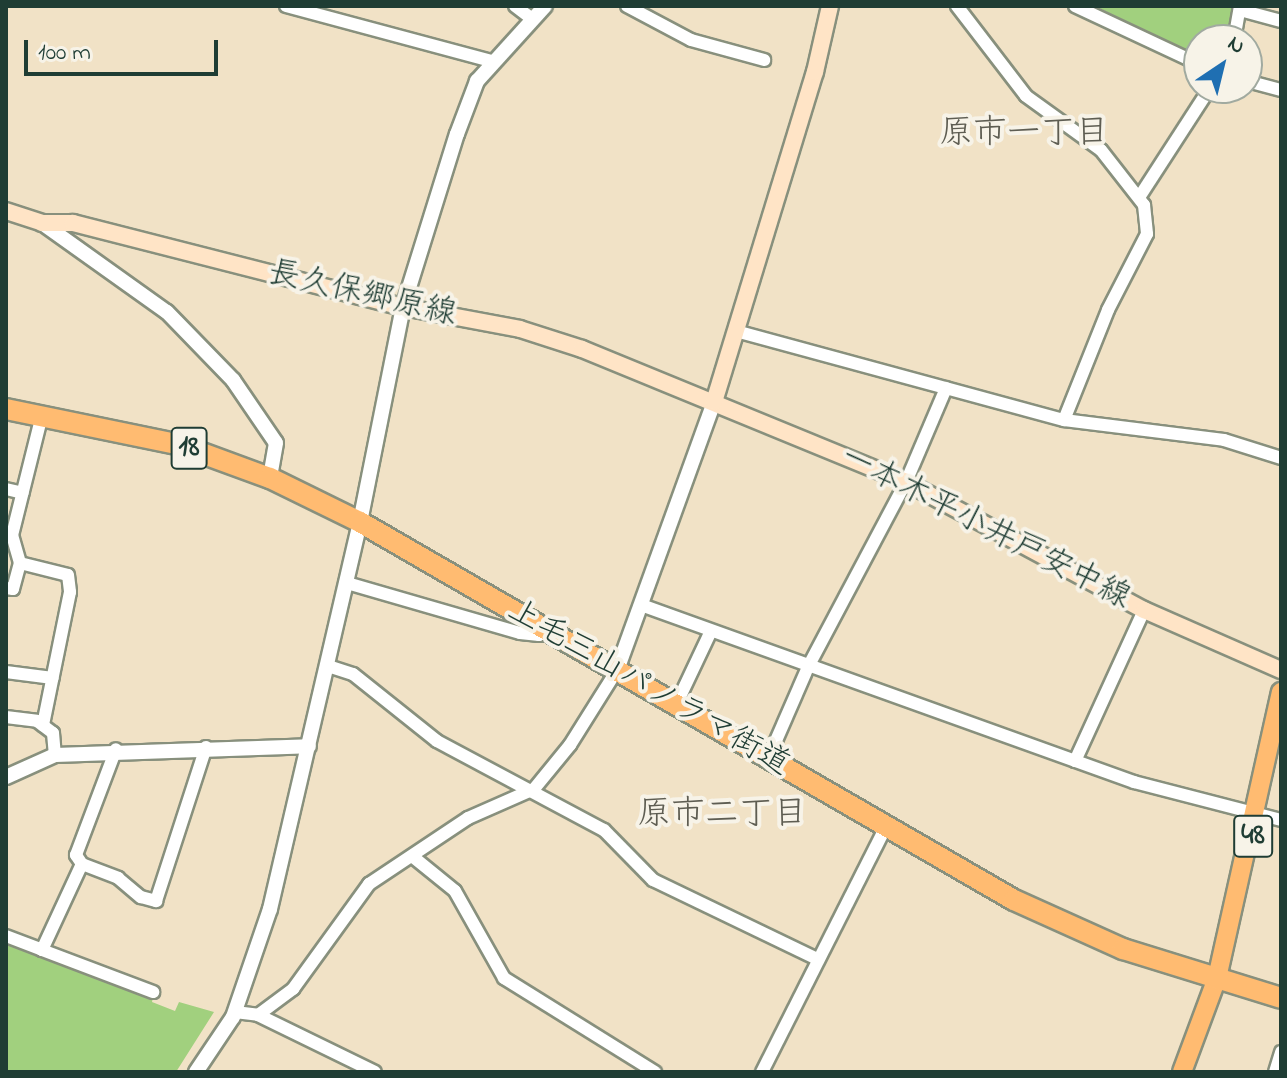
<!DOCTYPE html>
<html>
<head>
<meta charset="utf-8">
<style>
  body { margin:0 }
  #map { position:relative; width:1287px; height:1078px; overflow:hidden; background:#f1e2c6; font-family:"Indie Flower","Klee One",sans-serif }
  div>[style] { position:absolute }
  .green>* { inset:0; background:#a1d07e }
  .roads { filter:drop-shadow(2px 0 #88907d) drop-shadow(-2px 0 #88907d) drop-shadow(0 2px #88907d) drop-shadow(0 -2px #88907d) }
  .minor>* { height:12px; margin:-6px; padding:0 6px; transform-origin:6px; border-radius:6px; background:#fff }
  .tertiary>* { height:14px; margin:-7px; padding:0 7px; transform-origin:7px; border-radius:7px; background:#fff }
  .secondary>* { height:16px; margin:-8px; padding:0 8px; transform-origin:8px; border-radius:8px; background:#ffe4c6 }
  .primary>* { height:18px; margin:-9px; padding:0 9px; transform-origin:9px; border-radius:9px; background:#ffbb71 }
  .trunk>* { height:20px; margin:-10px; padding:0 10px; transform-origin:10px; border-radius:10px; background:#ffbb71 }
  span { translate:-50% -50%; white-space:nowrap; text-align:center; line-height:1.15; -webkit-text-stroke:8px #f7f3e8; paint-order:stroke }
  .shield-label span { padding:2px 6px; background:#f7f3e8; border:2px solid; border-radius:6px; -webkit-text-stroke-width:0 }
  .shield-label { font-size:30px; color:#1f3d34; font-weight:700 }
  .street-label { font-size:32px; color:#1f3d34 }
  .neighbourhood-label { font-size:34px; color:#5e5d52 }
  .frame { position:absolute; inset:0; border:8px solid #1f3d34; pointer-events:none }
  .north { position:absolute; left:1183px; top:24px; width:80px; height:80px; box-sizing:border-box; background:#f7f3e8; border:2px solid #a1aaa0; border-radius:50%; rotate:35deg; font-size:22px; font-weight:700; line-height:32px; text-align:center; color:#1f3d34 }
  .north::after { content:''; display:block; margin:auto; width:28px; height:36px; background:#1f6fb2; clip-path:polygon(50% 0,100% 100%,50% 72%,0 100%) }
  .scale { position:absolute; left:24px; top:40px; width:194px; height:36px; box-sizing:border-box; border:4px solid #1f3d34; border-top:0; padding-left:10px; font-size:24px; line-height:28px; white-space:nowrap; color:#1f3d34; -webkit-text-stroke:6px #f7f3e8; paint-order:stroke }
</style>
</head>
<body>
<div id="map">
  <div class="green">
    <div style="clip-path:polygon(1095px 6px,1233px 6px,1225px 40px,1199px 40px,1199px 57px)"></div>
    <div style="clip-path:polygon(6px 942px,153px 997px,152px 1002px,175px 1011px,179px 1002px,214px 1012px,176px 1072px,6px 1072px)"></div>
  </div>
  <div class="roads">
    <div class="minor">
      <div style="left:286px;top:6px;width:212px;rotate:15deg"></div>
      <div style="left:515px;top:6px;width:21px;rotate:37deg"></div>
      <div style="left:627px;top:6px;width:72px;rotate:28deg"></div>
      <div style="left:691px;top:40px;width:76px;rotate:15.3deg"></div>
      <div style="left:957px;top:6px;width:113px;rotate:52.5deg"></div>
      <div style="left:1026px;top:96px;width:92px;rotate:35.8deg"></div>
      <div style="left:1101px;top:150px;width:70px;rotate:52deg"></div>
      <div style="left:1144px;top:205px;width:29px;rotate:84deg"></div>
      <div style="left:1147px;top:234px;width:85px;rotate:117.2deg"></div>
      <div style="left:1108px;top:310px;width:118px;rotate:111.8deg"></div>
      <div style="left:1075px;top:6px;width:137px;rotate:25.1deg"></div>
      <div style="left:1240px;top:10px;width:42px;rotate:15deg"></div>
      <div style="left:1234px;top:40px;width:35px;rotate:-80deg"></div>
      <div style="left:1247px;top:81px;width:35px;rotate:15deg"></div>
      <div style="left:1140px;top:196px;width:129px;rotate:-57.1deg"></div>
      <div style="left:736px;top:331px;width:340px;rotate:15.2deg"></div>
      <div style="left:1064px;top:420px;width:161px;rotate:7.1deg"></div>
      <div style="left:1224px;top:440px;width:60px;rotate:17.5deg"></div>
      <div style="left:42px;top:415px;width:124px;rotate:104deg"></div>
      <div style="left:12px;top:535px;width:29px;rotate:74deg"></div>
      <div style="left:20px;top:563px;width:49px;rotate:14deg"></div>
      <div style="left:68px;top:575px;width:17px;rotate:83deg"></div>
      <div style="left:70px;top:592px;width:136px;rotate:101.5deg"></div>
      <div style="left:6px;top:489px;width:17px;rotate:13deg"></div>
      <div style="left:347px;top:583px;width:180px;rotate:16.1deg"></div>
      <div style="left:520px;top:633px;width:19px;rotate:6deg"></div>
      <div style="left:539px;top:635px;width:9px;rotate:-69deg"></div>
      <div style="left:6px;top:588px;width:7px;rotate:8deg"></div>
      <div style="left:13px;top:589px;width:27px;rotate:-75deg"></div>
      <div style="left:644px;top:606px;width:521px;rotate:19.76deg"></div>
      <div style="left:1134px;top:782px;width:152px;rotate:14.5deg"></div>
      <div style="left:328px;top:666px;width:26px;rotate:18deg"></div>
      <div style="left:353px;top:674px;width:107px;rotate:38.6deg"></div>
      <div style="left:437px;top:741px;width:189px;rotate:28.1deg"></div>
      <div style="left:604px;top:830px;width:70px;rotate:45.6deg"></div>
      <div style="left:653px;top:880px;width:180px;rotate:25.7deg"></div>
      <div style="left:6px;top:672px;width:47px;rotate:7.3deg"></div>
      <div style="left:676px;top:705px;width:82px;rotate:-64.7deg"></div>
      <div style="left:6px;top:717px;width:31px;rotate:7deg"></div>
      <div style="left:37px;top:721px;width:20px;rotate:37deg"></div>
      <div style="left:53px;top:733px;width:22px;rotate:85deg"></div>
      <div style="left:768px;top:759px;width:100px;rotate:-66.5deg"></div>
      <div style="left:808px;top:667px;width:209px;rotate:-62.1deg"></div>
      <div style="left:906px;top:482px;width:102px;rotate:-66.9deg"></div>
      <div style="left:1075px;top:761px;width:166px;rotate:-65.4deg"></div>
      <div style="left:412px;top:856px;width:55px;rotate:39.1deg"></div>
      <div style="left:455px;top:891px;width:100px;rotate:60.6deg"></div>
      <div style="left:504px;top:978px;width:178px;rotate:31.9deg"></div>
      <div style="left:82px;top:864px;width:39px;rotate:21deg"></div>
      <div style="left:118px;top:878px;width:30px;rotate:40deg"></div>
      <div style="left:141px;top:897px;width:16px;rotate:15deg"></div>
      <div style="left:156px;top:901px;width:162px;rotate:-72deg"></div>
      <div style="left:6px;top:936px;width:39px;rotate:21deg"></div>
      <div style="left:42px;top:950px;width:95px;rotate:-65.1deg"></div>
      <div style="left:82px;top:864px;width:11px;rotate:-124deg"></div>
      <div style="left:76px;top:855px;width:113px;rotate:-69.3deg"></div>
      <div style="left:42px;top:950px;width:119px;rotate:20.7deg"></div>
      <div style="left:235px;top:1012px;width:23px;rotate:7deg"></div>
      <div style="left:258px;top:1015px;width:44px;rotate:-36.6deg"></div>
      <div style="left:293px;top:989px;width:130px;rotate:-54.1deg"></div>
      <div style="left:369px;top:884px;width:119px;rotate:-33.7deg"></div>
      <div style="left:468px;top:818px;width:72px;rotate:-23.7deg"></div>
      <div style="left:534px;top:789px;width:57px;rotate:-50.7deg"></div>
      <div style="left:570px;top:745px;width:89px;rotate:-57.9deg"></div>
      <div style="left:258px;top:1015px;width:130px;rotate:26deg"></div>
      <div style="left:762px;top:1072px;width:275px;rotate:-63.2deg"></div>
      <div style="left:1275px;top:1072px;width:21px;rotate:-73deg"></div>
    </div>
    <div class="tertiary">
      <div style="left:42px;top:223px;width:153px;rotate:35.5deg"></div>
      <div style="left:167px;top:312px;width:95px;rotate:45.9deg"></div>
      <div style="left:233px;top:380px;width:76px;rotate:55.7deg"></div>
      <div style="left:276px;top:443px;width:36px;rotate:100deg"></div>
      <div style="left:617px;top:670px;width:285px;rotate:-70.1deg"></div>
      <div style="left:6px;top:777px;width:54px;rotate:-24.2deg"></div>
      <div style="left:55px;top:755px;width:254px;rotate:-2deg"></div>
      <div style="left:196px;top:1072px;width:66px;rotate:-56.1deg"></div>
      <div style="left:233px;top:1017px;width:114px;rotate:-71.1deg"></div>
      <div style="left:270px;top:909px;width:397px;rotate:-76.9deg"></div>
      <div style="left:360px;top:522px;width:219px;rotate:-78.7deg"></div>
      <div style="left:403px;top:307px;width:181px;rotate:-72.7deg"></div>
      <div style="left:457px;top:134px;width:57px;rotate:-69.3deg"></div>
      <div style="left:477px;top:81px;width:101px;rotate:-47.8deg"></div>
    </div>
    <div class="secondary">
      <div style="left:6px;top:211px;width:38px;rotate:18deg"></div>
      <div style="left:42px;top:223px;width:31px"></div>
      <div style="left:73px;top:223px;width:341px;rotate:14.3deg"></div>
      <div style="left:403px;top:307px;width:119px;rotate:10.6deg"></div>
      <div style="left:520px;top:329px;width:65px;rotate:17.9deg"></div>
      <div style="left:582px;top:349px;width:350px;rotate:22.3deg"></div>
      <div style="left:906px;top:482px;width:270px;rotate:28.3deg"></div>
      <div style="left:1144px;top:610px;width:150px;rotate:23.7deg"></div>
      <div style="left:714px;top:402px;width:345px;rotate:-73deg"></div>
      <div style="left:815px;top:72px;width:68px;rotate:-77.2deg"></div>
    </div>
    <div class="primary">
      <div style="left:1182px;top:1072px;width:100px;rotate:-69.6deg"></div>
      <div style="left:1217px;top:978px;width:293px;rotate:-77.4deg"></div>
    </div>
    <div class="trunk">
      <div style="left:6px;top:409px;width:175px;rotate:11.6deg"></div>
      <div style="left:177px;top:444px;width:99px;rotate:20.1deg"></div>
      <div style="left:270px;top:478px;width:100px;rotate:26.1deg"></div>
      <div style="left:360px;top:522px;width:755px;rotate:30.03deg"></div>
      <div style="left:1014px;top:900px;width:120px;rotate:24.2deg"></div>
      <div style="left:1123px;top:949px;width:165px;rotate:17.2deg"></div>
    </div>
  </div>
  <div class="shield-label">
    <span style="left:189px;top:448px">18</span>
    <span style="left:1253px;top:836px">48</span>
  </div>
  <div class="street-label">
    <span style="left:362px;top:295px;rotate:13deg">長久保郷原線</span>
    <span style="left:985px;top:529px;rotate:27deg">一本木平小井戸安中線</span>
    <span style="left:648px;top:689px;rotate:30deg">上毛三山パノラマ街道</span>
  </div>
  <div class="neighbourhood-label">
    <span style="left:1024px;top:135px">原市一丁目</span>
    <span style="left:722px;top:816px">原市二丁目</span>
  </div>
  <div class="frame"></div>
  <div class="north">N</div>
  <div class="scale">100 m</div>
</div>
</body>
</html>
